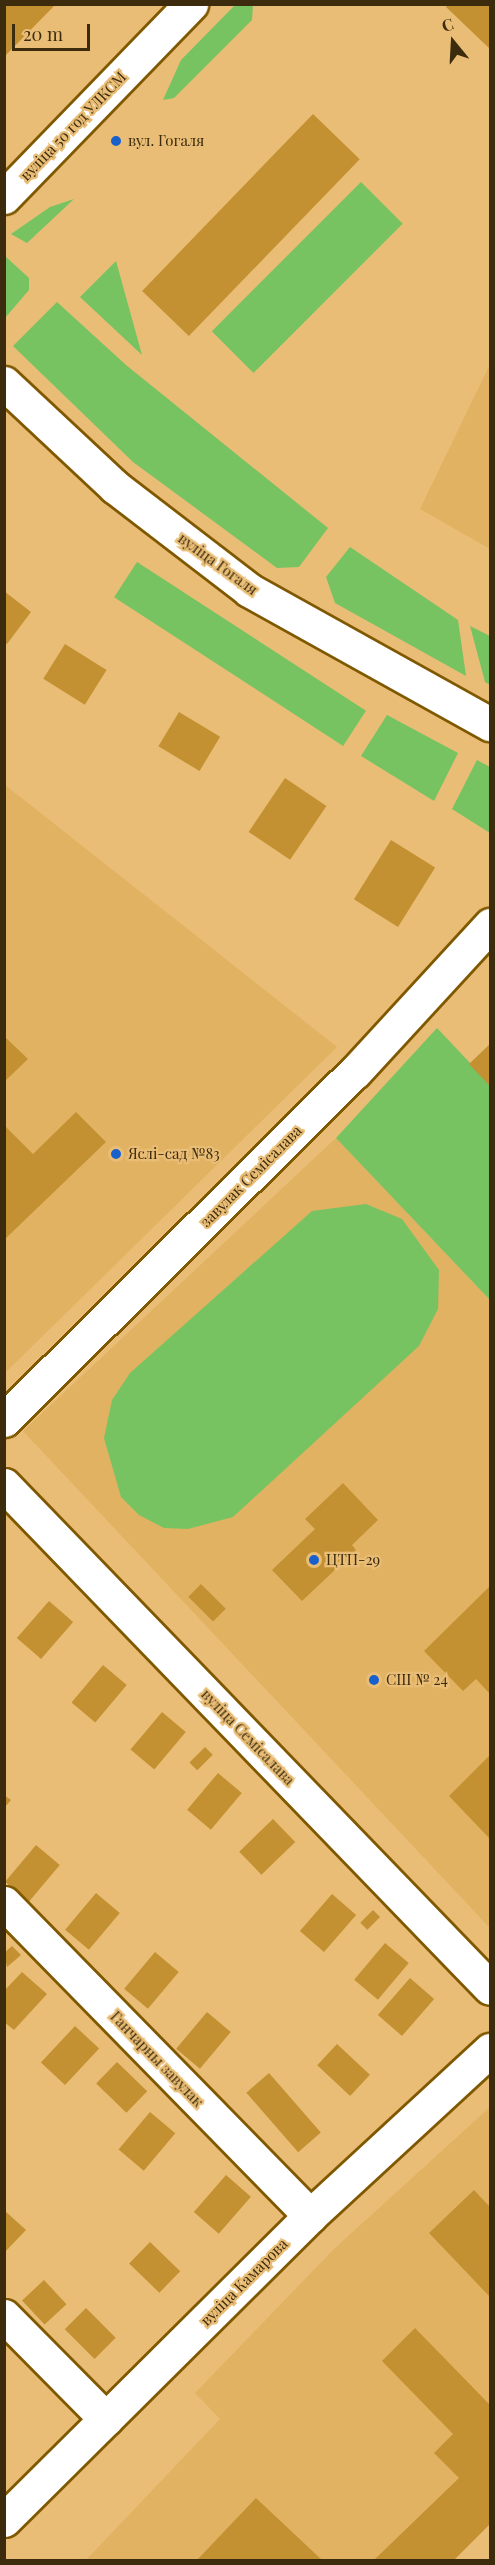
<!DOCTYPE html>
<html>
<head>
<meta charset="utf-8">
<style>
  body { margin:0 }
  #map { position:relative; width:495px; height:2565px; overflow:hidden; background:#e9bd75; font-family:"Playfair Display",serif }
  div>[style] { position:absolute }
  .built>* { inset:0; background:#e1b261 }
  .green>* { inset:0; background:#77c362; transform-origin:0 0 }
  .building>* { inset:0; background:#c49132; transform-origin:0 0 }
  .roads { filter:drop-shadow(2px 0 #7f5800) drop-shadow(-2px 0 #7f5800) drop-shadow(0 2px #7f5800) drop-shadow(0 -2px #7f5800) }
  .minor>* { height:33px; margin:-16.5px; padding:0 16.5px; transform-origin:16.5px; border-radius:16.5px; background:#fff }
  .major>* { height:33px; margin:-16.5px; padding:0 16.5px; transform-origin:16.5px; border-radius:16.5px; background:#fff }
  .dots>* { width:16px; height:16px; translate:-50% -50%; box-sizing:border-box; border:3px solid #e9bd75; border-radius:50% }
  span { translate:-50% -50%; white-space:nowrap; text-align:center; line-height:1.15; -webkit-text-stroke:4.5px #e9bd75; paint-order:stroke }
  .street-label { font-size:15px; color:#3c2b0d }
  .poi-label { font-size:15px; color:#3c2b0d }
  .left { translate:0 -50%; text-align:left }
  .frame { position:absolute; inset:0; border:6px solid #3c2b0d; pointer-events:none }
  .north { position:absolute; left:423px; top:12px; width:60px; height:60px; -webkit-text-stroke:4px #e9bd75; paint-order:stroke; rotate:342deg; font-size:16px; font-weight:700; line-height:24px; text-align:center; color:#3c2b0d }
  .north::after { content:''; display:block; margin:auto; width:21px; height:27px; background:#3c2b0d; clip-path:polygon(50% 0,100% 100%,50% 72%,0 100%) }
  .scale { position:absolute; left:12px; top:24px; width:78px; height:27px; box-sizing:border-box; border:3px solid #3c2b0d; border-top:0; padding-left:8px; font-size:18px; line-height:21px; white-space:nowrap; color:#3c2b0d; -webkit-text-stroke:4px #e9bd75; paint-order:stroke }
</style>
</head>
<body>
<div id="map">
  <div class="built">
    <div style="clip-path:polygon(490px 364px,490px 549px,420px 509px)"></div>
    <div style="clip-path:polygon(5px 785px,337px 1047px,5px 1373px)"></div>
    <div style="clip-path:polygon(336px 1138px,490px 1300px,490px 1928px,23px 1431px)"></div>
    <div style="clip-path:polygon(490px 2107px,490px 2524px,454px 2560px,86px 2560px,220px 2419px,195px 2393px,334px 2249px)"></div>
  </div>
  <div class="green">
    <div style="clip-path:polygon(235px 5px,253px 5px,252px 20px,174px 98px,163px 100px,181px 60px)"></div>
    <div style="left:361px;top:182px;width:59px;height:211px;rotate:45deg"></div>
    <div style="clip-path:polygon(74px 199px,27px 243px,11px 234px,50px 207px)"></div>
    <div style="clip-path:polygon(5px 256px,29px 278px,29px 290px,5px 318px)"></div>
    <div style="clip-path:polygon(116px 261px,142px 355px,80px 297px)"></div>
    <div style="clip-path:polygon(57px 302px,126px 365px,328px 528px,299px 567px,277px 568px,133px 462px,13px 346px)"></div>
    <div style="clip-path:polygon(350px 547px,458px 620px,466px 676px,335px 603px,326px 577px)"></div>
    <div style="left:137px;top:562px;width:273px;height:42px;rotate:33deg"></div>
    <div style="clip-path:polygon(470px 626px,490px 636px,490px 685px,485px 682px)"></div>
    <div style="clip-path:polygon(387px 715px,458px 753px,434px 801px,361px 756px)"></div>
    <div style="clip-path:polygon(477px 760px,490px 767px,490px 833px,452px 809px)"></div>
    <div style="clip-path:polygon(437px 1028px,490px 1084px,490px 1300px,336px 1138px)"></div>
    <div style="clip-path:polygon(366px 1204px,402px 1219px,439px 1270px,438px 1309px,419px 1346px,233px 1517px,188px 1529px,164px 1528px,139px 1515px,121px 1497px,104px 1438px,112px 1400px,130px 1373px,312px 1211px)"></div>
  </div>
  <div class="building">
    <div style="clip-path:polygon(4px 4px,56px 4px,4px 57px)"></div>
    <div style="clip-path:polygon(449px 4px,490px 4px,490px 49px,446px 7px)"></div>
    <div style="left:313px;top:114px;width:65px;height:246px;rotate:44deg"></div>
    <div style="clip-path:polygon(4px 591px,31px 612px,7px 644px,4px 642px)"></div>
    <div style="left:65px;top:644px;width:49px;height:41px;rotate:32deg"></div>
    <div style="left:179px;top:712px;width:48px;height:40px;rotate:31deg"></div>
    <div style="left:285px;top:778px;width:50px;height:65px;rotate:34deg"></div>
    <div style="left:391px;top:840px;width:52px;height:70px;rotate:32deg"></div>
    <div style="clip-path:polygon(4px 1036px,28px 1059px,4px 1082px)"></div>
    <div style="clip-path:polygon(490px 1044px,490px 1086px,469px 1064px)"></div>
    <div style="clip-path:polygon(76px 1112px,106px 1142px,4px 1240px,4px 1125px,33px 1154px)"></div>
    <div style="clip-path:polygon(343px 1483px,378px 1520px,352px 1545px,356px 1550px,302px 1601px,272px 1570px,315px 1529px,305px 1519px)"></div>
    <div style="left:201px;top:1584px;width:35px;height:18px;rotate:45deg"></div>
    <div style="clip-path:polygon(490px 1586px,490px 1694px,476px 1679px,463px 1691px,424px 1651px)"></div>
    <div style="left:49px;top:1601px;width:32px;height:49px;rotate:41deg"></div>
    <div style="left:103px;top:1665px;width:31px;height:49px;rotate:40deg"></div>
    <div style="left:162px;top:1712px;width:31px;height:49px;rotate:40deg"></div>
    <div style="left:205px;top:1747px;width:11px;height:22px;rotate:45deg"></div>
    <div style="clip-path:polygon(490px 1755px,490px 1839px,449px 1796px)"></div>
    <div style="left:218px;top:1773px;width:31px;height:48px;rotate:40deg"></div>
    <div style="clip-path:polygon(4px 1795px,11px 1800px,4px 1808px)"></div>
    <div style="left:273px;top:1819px;width:32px;height:47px;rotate:46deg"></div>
    <div style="left:36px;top:1845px;width:31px;height:48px;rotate:40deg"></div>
    <div style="left:96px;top:1893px;width:31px;height:48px;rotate:40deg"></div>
    <div style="left:332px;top:1894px;width:32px;height:49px;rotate:41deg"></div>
    <div style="left:373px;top:1910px;width:10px;height:18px;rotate:45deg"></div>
    <div style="left:385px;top:1943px;width:31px;height:48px;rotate:40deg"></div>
    <div style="clip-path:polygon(12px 1946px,21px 1955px,7px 1967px,4px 1953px)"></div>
    <div style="left:155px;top:1952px;width:31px;height:48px;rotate:40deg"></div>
    <div style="clip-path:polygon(22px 1972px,47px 1994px,14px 2030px,4px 2022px,4px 1991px)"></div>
    <div style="left:410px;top:1978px;width:32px;height:49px;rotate:41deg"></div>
    <div style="left:207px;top:2012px;width:31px;height:48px;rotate:40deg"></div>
    <div style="left:75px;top:2026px;width:33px;height:50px;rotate:43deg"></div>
    <div style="left:337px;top:2044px;width:45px;height:29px;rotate:43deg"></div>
    <div style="left:117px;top:2062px;width:42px;height:30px;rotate:44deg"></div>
    <div style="left:269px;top:2073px;width:79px;height:30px;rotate:49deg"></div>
    <div style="left:150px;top:2112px;width:33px;height:49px;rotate:40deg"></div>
    <div style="left:226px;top:2175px;width:33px;height:49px;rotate:41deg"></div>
    <div style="clip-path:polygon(474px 2190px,490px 2207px,490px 2297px,429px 2233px)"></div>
    <div style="clip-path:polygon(4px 2210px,26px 2230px,4px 2253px)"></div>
    <div style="left:150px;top:2242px;width:42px;height:30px;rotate:44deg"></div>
    <div style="left:44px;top:2280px;width:33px;height:30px;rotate:47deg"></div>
    <div style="left:86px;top:2308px;width:42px;height:30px;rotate:45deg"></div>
    <div style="clip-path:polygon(415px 2328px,490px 2405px,490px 2524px,454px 2560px,374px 2560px,459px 2478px,434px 2453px,453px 2434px,382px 2361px)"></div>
    <div style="clip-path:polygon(256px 2498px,322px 2560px,197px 2560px)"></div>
  </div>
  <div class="roads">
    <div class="minor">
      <div style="left:4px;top:1420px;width:494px;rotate:-44.8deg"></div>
      <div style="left:355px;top:1072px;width:200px;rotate:-47.4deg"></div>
      <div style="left:4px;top:1485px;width:699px;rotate:45.98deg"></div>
      <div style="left:4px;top:1903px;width:438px;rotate:45.6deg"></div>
      <div style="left:4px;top:2316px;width:145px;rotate:45.3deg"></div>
      <div style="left:4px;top:2520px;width:431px;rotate:-44.8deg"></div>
      <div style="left:310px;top:2216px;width:245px;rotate:-42.7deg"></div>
    </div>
    <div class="major">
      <div style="left:4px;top:197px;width:269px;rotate:-45.9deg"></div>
      <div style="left:4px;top:383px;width:152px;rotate:43.1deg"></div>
      <div style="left:115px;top:487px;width:169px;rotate:37.5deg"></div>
      <div style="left:249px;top:590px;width:276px;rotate:29.1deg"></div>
    </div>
  </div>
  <div class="dots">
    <div style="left:116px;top:141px;background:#1861cc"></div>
    <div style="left:116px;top:1154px;background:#1861cc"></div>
    <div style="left:314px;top:1560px;background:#1861cc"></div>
    <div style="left:374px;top:1680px;background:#1861cc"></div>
  </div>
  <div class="street-label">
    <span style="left:73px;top:126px;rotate:-46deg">вуліца 50 год УЛКСМ</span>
    <span style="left:218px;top:564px;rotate:36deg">вуліца Гогаля</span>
    <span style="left:251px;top:1176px;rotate:-45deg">завулак Семісалава</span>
    <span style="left:248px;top:1737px;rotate:46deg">вуліца Семісалава</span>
    <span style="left:157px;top:2059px;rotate:46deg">Ганчарны завулак</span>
    <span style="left:244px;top:2282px;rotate:-45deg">вуліца Камарова</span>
  </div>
  <div class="poi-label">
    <span class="left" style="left:128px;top:141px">вул. Гогаля</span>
    <span class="left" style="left:128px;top:1154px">Яслі-сад №83</span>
    <span class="left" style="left:326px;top:1560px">ЦТП-29</span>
    <span class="left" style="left:386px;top:1680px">СШ № 24</span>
  </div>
  <div class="frame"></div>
  <div class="north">С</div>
  <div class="scale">20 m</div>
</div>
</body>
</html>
